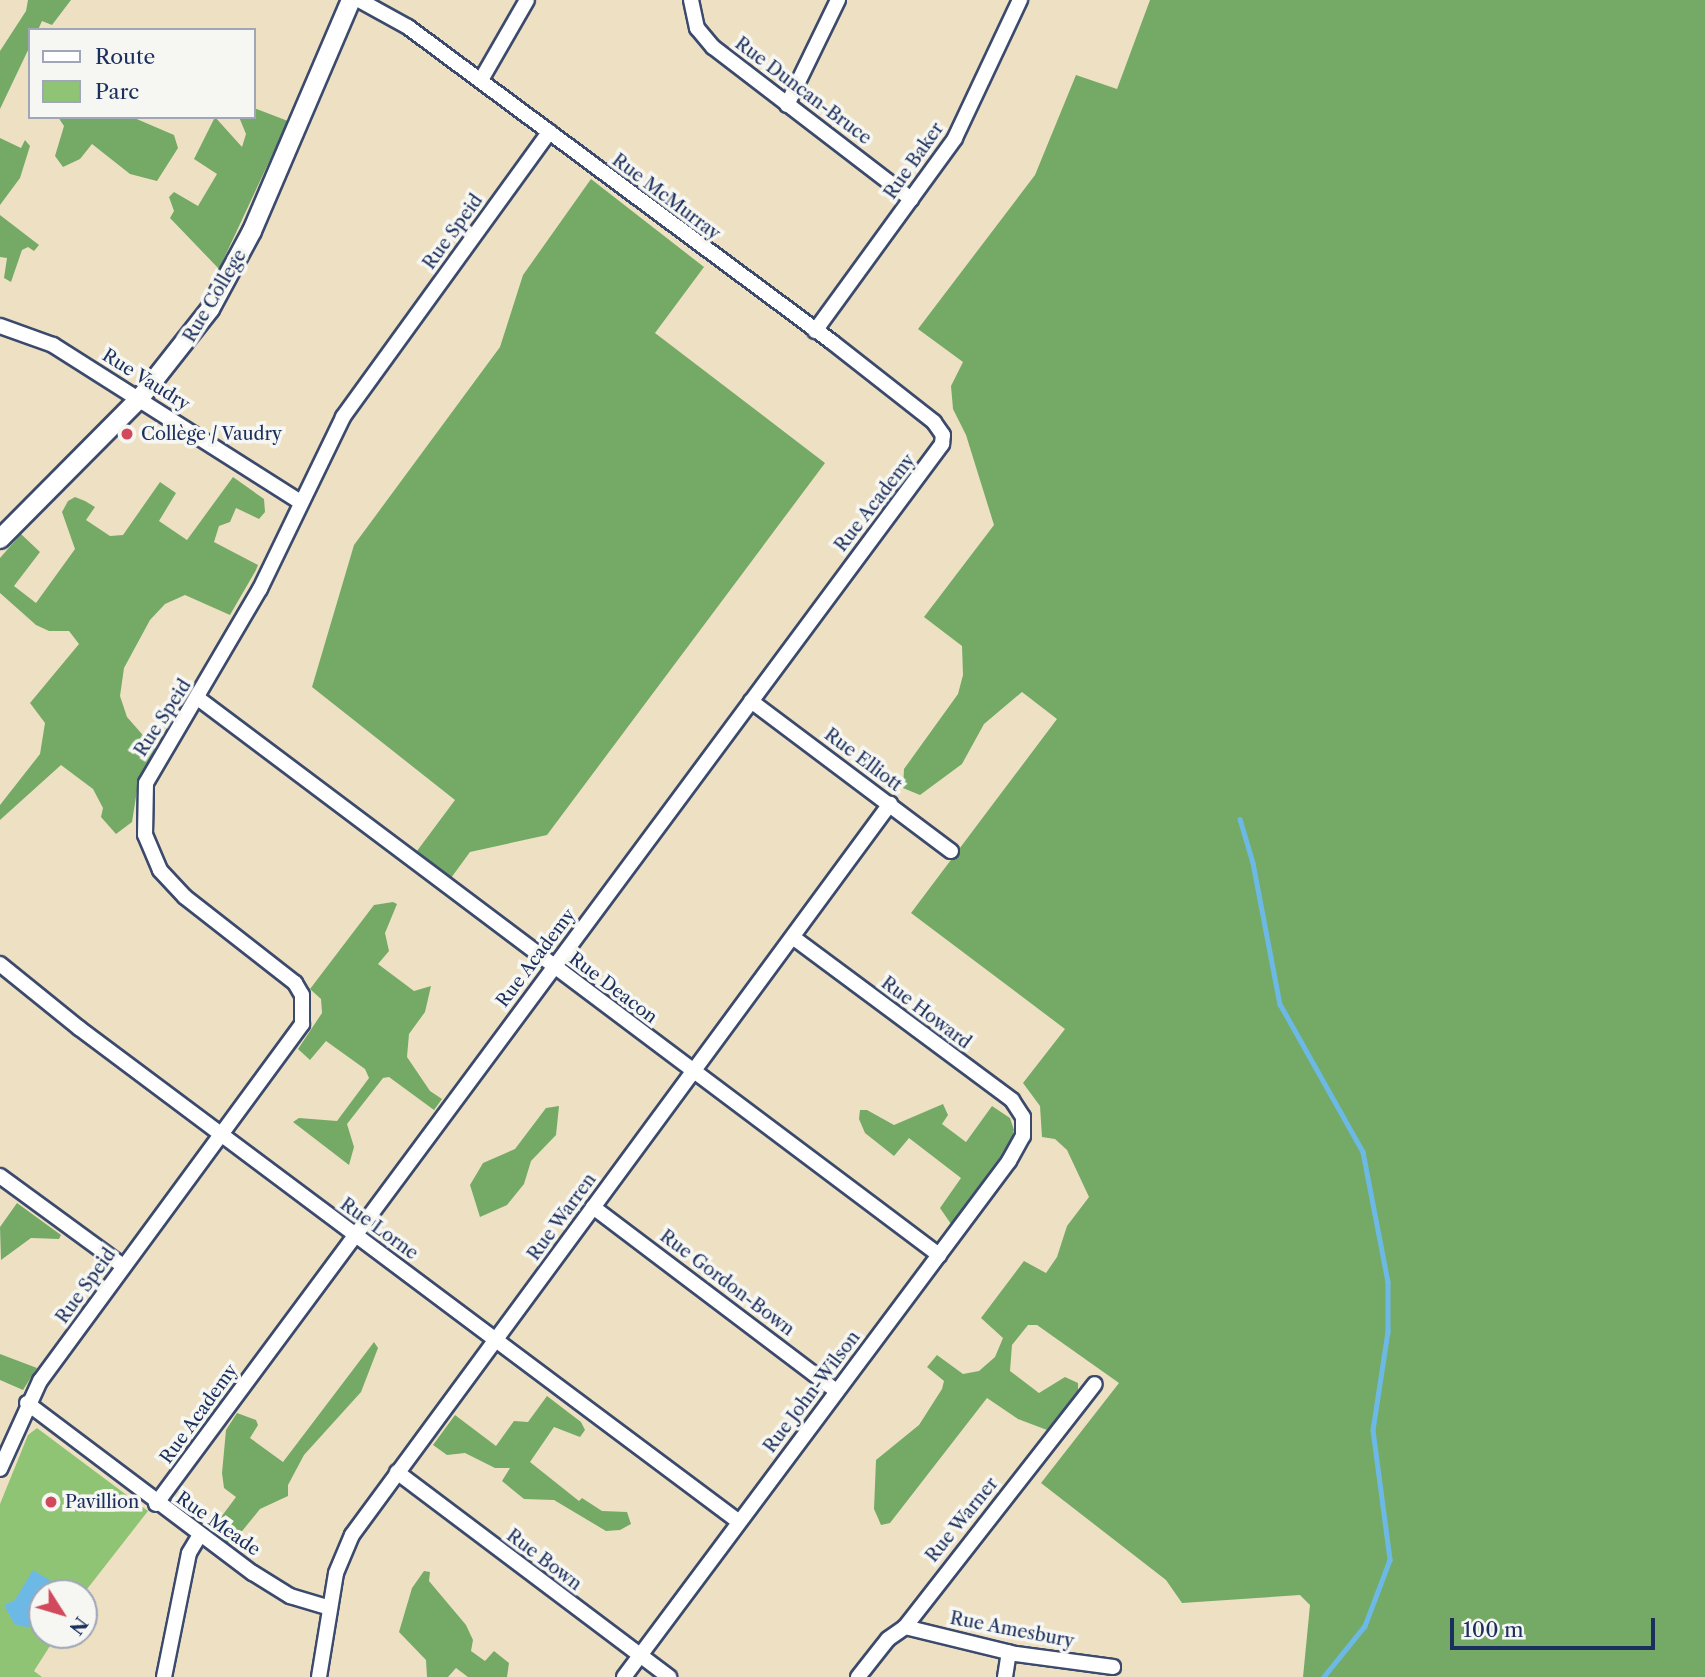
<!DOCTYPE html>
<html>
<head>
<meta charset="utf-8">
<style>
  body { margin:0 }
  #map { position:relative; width:1705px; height:1677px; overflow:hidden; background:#eee1c3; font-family:"Libre Caslon Text",serif }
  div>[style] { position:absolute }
  .green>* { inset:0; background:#90c475 }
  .forest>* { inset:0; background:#74aa66 }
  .water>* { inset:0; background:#6db9e6 }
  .stream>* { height:4.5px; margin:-2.25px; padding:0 2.25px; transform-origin:2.25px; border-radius:2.25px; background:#6db9e6 }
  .roads { filter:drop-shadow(2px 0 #3b4a6d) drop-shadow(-2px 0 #3b4a6d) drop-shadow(0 2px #3b4a6d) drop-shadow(0 -2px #3b4a6d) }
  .minor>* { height:14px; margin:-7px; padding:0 7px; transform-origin:7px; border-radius:7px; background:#fff }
  .tertiary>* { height:18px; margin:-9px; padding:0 9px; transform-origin:9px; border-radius:9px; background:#fff }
  .dots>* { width:19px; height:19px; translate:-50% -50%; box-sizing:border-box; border:4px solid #f6f6f2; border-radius:50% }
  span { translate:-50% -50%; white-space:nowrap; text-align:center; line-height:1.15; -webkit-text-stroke:7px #f6f6f2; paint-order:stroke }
  .street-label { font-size:18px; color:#1b2f5e }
  .poi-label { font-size:18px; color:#1b2f5e }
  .left { translate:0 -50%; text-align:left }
  .legend { position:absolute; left:28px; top:28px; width:228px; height:91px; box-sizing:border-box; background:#f6f6f2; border:2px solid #9ea6b7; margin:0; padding:9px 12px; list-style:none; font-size:21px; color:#1b2f5e }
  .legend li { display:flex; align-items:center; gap:14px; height:35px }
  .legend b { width:35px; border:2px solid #9ea6b7 }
  .north { position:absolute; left:28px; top:1579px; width:70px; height:70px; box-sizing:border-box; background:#f6f6f2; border:2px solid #9ea6b7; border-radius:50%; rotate:127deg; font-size:19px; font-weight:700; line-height:28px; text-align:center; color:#1b2f5e }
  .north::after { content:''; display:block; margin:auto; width:24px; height:32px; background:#d1495b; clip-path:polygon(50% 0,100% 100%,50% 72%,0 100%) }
  .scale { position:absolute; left:1450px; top:1618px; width:205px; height:32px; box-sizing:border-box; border:4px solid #1b2f5e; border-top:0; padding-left:9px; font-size:21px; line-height:24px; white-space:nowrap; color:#1b2f5e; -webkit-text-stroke:5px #f6f6f2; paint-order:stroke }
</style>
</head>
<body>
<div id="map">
  <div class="green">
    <div style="clip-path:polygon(37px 1428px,148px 1511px,84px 1593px,42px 1593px,42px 1635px,57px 1635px,34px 1671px,42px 1677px,0 1677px,0 1504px,28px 1435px)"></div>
  </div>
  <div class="forest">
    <div style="clip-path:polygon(28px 0,71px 0,52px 25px,42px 21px,38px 30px,30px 30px,30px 46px,0 109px,0 51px,26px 11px)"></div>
    <div style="clip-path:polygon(1150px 0,1705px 0,1705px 1677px,1303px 1677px,1310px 1605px,1300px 1595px,1182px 1603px,1166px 1580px,1041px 1483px,1119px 1383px,1037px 1325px,1028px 1325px,1012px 1345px,1010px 1371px,1039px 1393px,1065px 1377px,1078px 1383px,1078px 1391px,1047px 1430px,1018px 1419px,987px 1398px,890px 1523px,881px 1525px,874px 1509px,876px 1460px,919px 1425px,942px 1389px,944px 1381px,927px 1367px,937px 1355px,963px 1374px,979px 1371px,995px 1357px,1003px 1338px,981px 1318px,1024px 1261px,1046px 1273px,1057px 1257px,1067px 1226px,1089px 1197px,1067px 1150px,1055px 1139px,1042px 1137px,1040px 1106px,1023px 1083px,1065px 1029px,911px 913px,1057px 719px,1022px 692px,984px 724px,962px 764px,920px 795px,903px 788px,904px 769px,958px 694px,963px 675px,962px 646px,924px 617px,994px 525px,966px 435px,953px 409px,951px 386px,963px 362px,918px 329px,1035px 175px,1076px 75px,1117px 89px)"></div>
    <div style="clip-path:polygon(254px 108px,288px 121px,219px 269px,170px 218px,174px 211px,169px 197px,174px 192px,198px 206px,217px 174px,194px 159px,215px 117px,242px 147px,246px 134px,239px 117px,254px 117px)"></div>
    <div style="clip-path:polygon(58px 117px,132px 117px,174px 135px,178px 148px,157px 181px,130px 174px,92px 144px,80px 159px,63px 167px,55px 156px,64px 126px)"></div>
    <div style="clip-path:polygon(0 138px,21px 148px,25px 140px,30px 146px,20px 178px,0 205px)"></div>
    <div style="clip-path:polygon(591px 179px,704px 267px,655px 333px,825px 463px,547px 835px,470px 852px,451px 878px,417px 851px,455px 800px,312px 687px,354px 545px,500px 347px,523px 275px)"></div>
    <div style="clip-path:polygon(0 215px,39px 245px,34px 251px,28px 247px,22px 250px,11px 282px,4px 278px,7px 258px,0 257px)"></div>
    <div style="clip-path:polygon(233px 477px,264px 499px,265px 512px,259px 519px,236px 508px,230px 522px,219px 526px,214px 542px,258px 565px,256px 570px,230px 615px,185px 595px,165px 604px,150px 620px,124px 668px,120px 696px,127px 717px,155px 749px,138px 784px,132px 822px,116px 834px,101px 817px,103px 808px,93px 789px,61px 765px,0 820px,0 805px,40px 754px,45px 723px,30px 703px,79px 644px,69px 631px,49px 631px,36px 625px,0 593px,0 558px,21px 534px,40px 552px,14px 586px,36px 603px,75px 549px,62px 512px,68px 501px,75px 497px,85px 501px,95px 507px,86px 520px,110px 536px,123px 535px,160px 482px,176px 493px,159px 521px,187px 540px)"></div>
    <div style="clip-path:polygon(393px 902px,397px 904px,385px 933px,389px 951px,378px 964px,414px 991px,431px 986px,425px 1012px,409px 1034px,407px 1057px,430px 1091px,442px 1099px,434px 1110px,389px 1077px,383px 1078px,347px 1124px,354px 1147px,349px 1165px,293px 1122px,299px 1118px,337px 1121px,369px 1078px,365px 1069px,326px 1041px,310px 1060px,298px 1049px,322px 1013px,321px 999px,310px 989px,374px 905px)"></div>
    <div style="clip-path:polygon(943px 1104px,948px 1115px,942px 1124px,966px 1142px,992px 1106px,1010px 1118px,1014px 1130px,1011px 1142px,951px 1224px,940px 1208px,961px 1178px,909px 1138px,894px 1156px,865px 1133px,859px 1119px,860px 1110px,867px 1110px,894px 1125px)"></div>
    <div style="clip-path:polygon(559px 1106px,556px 1135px,531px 1161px,524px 1184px,507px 1205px,480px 1217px,470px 1185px,483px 1163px,515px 1149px,546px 1108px)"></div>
    <div style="clip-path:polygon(17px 1203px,61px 1235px,59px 1239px,31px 1238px,1px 1260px,0 1227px)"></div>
    <div style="clip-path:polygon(374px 1342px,378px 1348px,361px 1392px,304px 1455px,288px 1485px,288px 1496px,260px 1509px,230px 1546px,210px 1532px,236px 1497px,224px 1488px,222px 1473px,226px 1430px,237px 1413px,256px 1420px,258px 1425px,250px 1438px,283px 1462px)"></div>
    <div style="clip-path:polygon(0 1354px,37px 1368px,23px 1390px,0 1380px)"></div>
    <div style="clip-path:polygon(547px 1396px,581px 1422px,585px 1430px,580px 1437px,554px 1427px,530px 1462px,579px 1501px,582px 1498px,602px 1511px,627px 1512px,631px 1524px,620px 1530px,606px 1531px,554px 1500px,524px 1499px,502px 1481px,510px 1468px,495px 1468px,465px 1453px,447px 1455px,433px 1445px,455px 1415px,496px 1446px,514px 1421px,528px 1422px)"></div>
    <div style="clip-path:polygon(424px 1571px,430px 1572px,429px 1581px,466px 1625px,473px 1640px,471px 1651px,485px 1661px,494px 1651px,509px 1663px,507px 1677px,468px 1677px,456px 1668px,448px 1677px,427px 1677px,426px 1660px,399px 1632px,412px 1588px)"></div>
  </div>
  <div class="water">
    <div style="clip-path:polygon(33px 1570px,51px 1581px,33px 1614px,36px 1625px,26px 1627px,14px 1624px,4px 1605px,15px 1600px)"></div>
  </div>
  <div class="stream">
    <div style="left:1240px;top:819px;width:46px;rotate:73.5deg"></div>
    <div style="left:1253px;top:863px;width:144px;rotate:79.2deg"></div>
    <div style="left:1280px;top:1004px;width:170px;rotate:60.7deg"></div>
    <div style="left:1363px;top:1152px;width:132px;rotate:79.1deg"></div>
    <div style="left:1388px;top:1282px;width:50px;rotate:90deg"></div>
    <div style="left:1388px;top:1332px;width:99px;rotate:98.7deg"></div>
    <div style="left:1373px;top:1430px;width:131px;rotate:82.5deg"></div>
    <div style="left:1390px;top:1560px;width:71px;rotate:110.7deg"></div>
    <div style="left:1365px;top:1626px;width:65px;rotate:128.8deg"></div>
  </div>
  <div class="roads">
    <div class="minor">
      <div style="left:691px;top:0;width:29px;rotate:78deg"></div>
      <div style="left:697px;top:28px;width:25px;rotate:50deg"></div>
      <div style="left:713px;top:47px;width:250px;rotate:37.5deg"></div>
      <div style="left:481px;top:80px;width:92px;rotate:-60.1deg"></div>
      <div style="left:787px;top:105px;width:117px;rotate:-64.1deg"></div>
      <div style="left:0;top:326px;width:56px;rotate:19.7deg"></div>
      <div style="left:53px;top:345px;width:293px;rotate:32.4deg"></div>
      <div style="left:815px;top:331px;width:238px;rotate:-54deg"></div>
      <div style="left:955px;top:138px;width:153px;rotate:-64.8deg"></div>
      <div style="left:199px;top:699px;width:926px;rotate:36.92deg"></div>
      <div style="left:751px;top:701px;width:250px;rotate:36.9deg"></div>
      <div style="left:0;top:964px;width:102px;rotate:39deg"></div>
      <div style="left:79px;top:1028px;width:824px;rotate:36.81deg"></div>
      <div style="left:0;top:1176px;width:152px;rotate:36.2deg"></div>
      <div style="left:593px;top:1207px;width:305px;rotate:37.1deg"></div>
      <div style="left:27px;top:1403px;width:283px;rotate:37deg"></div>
      <div style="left:253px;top:1573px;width:44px;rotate:31.9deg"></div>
      <div style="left:290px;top:1596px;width:42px;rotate:16.7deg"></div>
      <div style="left:0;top:1469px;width:97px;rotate:-65.6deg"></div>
      <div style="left:40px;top:1381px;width:443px;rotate:-53.7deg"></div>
      <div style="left:302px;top:1024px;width:29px;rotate:-90deg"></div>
      <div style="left:302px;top:995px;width:14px;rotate:-120deg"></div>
      <div style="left:295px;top:983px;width:140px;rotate:-142deg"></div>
      <div style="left:185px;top:897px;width:37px;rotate:-133deg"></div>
      <div style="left:160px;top:870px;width:38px;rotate:-113deg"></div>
      <div style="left:145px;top:835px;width:52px;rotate:-88.9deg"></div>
      <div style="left:146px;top:783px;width:225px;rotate:-59.6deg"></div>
      <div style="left:260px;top:589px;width:191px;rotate:-64.2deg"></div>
      <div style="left:343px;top:417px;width:352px;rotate:-54.1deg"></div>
      <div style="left:397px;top:1472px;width:341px;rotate:37deg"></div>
      <div style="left:156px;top:1504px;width:1320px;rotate:-53.44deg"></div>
      <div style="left:942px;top:444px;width:9px;rotate:-84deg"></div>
      <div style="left:943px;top:435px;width:16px;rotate:-125deg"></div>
      <div style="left:934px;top:422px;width:130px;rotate:-141.9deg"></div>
      <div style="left:832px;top:342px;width:528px;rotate:-143.39deg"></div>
      <div style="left:408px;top:27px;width:56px;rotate:-151.1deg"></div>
      <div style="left:905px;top:1627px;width:114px;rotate:13.7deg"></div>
      <div style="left:1016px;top:1654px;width:98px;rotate:7.6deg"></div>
      <div style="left:164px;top:1677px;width:126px;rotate:-78.6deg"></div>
      <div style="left:189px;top:1553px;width:21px;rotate:-59deg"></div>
      <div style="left:319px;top:1677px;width:105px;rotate:-80.7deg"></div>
      <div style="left:336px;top:1573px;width:41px;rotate:-67.2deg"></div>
      <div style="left:352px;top:1535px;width:908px;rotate:-53.65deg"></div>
      <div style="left:624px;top:1677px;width:644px;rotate:-53.27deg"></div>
      <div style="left:1009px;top:1161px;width:29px;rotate:-61deg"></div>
      <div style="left:1023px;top:1136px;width:19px;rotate:-90deg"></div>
      <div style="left:1023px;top:1117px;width:20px;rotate:-123deg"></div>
      <div style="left:1012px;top:1100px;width:272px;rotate:-143.4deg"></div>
      <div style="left:858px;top:1677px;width:48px;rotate:-51.7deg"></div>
      <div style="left:888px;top:1639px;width:21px;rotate:-35deg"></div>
      <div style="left:905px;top:1627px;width:308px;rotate:-52deg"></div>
      <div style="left:1005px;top:1677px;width:25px;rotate:-81deg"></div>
    </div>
    <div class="tertiary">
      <div style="left:0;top:539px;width:199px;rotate:-45.2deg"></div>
      <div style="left:140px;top:398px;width:113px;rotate:-51.8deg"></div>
      <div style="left:210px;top:309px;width:89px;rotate:-61.7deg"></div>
      <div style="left:252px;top:231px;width:251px;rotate:-66.8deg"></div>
    </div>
  </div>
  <div class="dots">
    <div style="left:127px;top:434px;background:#d1495b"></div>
    <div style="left:51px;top:1502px;background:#d1495b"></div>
  </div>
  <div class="street-label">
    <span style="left:803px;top:91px;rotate:37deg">Rue Duncan-Bruce</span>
    <span style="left:914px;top:161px;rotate:-55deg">Rue Baker</span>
    <span style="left:666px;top:197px;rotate:37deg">Rue McMurray</span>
    <span style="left:453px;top:232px;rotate:-54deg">Rue Speid</span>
    <span style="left:215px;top:296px;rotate:-59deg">Rue College</span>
    <span style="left:146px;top:380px;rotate:32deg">Rue Vaudry</span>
    <span style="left:875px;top:503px;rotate:-52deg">Rue Academy</span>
    <span style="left:163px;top:718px;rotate:-57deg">Rue Speid</span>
    <span style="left:863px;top:760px;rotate:37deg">Rue Elliott</span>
    <span style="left:536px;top:958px;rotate:-53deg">Rue Academy</span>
    <span style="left:613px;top:988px;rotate:37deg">Rue Deacon</span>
    <span style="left:926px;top:1013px;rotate:37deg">Rue Howard</span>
    <span style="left:562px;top:1217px;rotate:-54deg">Rue Warren</span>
    <span style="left:379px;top:1229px;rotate:36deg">Rue Lorne</span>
    <span style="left:727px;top:1283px;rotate:37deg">Rue Gordon-Bown</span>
    <span style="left:86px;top:1286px;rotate:-54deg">Rue Speid</span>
    <span style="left:812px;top:1392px;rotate:-53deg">Rue John-Wilson</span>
    <span style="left:199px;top:1414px;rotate:-54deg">Rue Academy</span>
    <span style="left:962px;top:1520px;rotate:-51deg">Rue Warner</span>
    <span style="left:218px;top:1524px;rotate:35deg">Rue Meade</span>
    <span style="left:544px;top:1560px;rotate:37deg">Rue Bown</span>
    <span style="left:1012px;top:1630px;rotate:11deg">Rue Amesbury</span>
  </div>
  <div class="poi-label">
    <span class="left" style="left:141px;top:434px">Collège / Vaudry</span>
    <span class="left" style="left:65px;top:1502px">Pavillion</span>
  </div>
  <ul class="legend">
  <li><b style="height:9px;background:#fff"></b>Route</li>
  <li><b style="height:19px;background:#90c475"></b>Parc</li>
  </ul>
  <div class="north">N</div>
  <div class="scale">100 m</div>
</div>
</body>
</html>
